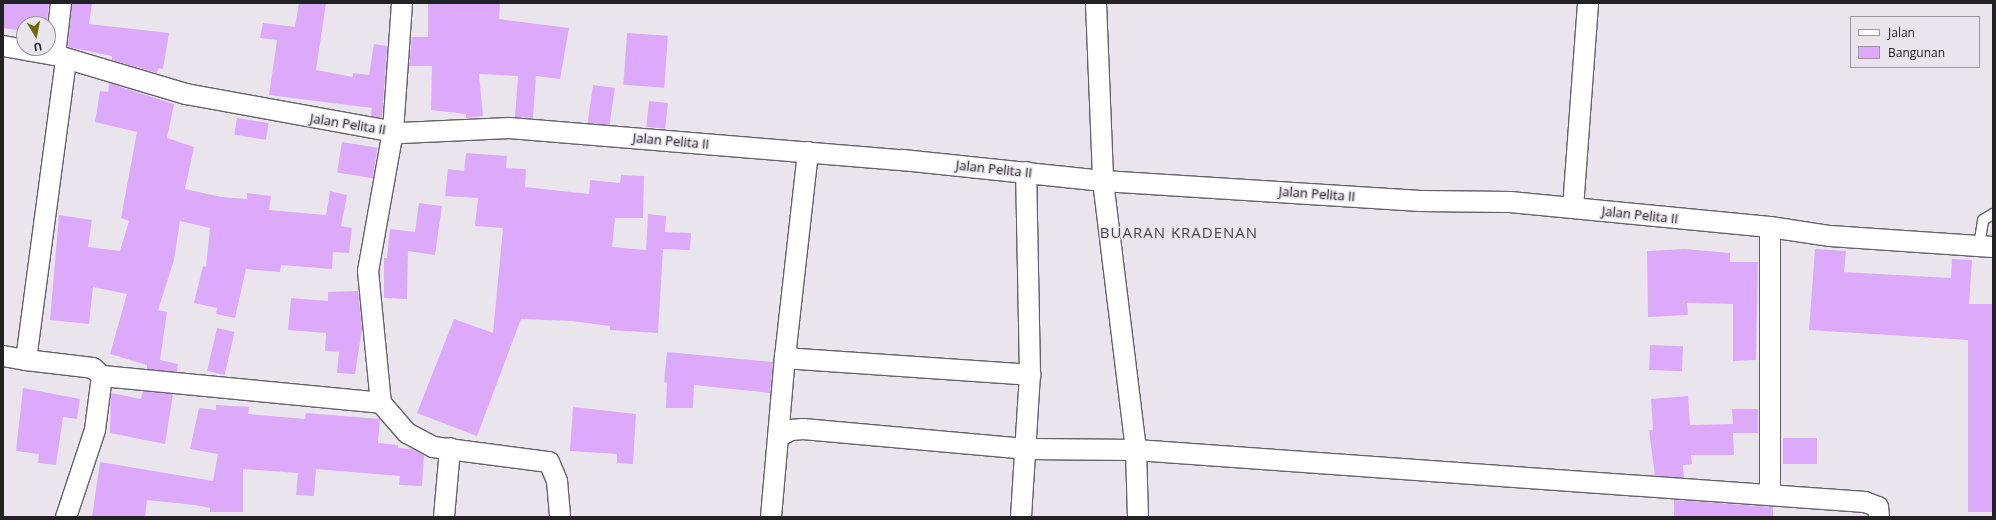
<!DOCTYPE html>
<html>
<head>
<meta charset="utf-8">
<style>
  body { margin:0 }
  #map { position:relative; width:1996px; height:520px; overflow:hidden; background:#eae5ed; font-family:"Open Sans",sans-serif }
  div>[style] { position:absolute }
  .building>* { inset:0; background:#ddaafb; transform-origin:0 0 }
  .roads { filter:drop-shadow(1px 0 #656168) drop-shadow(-1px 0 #656168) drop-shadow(0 1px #656168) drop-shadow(0 -1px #656168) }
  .service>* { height:10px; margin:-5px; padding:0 5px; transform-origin:5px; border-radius:5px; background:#fff }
  .minor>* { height:20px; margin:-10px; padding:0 10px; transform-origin:10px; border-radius:10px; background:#fff }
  span { translate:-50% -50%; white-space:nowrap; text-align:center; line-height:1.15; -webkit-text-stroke:3px #eae5ed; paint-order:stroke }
  .street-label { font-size:13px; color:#222124 }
  .quarter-label { font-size:15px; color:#4a464d; letter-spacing:1px }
  .frame { position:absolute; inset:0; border:4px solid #222124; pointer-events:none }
  .legend { position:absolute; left:1850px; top:16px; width:130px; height:52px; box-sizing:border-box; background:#eae5ed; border:1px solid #9a979d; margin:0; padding:5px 7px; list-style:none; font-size:12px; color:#222124 }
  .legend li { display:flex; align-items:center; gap:8px; height:20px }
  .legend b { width:20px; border:1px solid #9a979d }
  .north { position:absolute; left:16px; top:16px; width:40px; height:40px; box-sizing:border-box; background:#eae5ed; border:1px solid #9a979d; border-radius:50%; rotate:170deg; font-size:11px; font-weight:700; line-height:16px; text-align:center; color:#222124 }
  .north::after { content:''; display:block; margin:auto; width:14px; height:18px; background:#726800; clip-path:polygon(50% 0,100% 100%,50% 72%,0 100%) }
</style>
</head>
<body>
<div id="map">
  <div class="building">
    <div style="clip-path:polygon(3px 3px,49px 3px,47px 24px,24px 24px,24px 31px,3px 28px)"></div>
    <div style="clip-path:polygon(72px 3px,92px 4px,89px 24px,169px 33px,163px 69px,158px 68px,157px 73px,112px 60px,112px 56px,68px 47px)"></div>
    <div style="clip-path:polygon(299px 3px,326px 3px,316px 70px,353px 77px,353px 73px,369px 75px,374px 44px,387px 46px,382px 118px,371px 116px,372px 108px,269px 95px,277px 40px,260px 38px,263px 23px,295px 27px)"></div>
    <div style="clip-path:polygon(428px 3px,500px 3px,499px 19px,569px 28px,560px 79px,536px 76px,533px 118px,515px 117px,518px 76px,479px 74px,483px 116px,466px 118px,466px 114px,431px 110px,432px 66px,409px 66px,412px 37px,428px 37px)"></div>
    <div style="left:627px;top:33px;width:41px;height:52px;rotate:4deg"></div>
    <div style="clip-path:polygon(109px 83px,174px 104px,167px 138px,194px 147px,185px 189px,221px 197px,247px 199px,247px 193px,271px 196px,269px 210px,326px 215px,330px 191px,347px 195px,341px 226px,352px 228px,349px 253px,333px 252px,332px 269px,281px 265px,280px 272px,246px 269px,235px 318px,216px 314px,217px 308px,194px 303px,203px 266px,206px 267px,210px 228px,180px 221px,174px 260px,158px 310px,167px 312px,160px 360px,178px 364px,177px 372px,147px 369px,147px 365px,110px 354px,127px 294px,93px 287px,89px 324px,50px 320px,59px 215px,92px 220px,88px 247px,120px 251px,129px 221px,121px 218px,137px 132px,95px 122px,100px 91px,108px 92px)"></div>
    <div style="left:593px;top:85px;width:22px;height:38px;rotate:8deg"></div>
    <div style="left:649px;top:101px;width:19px;height:26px;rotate:6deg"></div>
    <div style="left:237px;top:118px;width:32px;height:17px;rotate:9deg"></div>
    <div style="left:342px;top:142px;width:36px;height:31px;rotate:9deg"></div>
    <div style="clip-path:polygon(466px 153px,507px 156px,506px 168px,526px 169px,525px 187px,589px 194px,590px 180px,620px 183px,621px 175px,644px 176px,643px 218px,615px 218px,612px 247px,646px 250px,648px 214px,666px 216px,665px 232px,691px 233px,690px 250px,663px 249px,658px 333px,610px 330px,610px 326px,572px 321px,521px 319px,477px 436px,417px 413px,454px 319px,493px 333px,503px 228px,475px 226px,478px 198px,445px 196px,448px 169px,464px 171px)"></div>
    <div style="clip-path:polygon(419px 203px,442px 206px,435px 255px,408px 251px,407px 299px,384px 298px,384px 258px,387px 258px,390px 229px,415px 232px)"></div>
    <div style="clip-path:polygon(1685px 249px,1730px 253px,1730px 262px,1758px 262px,1756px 360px,1733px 361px,1733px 304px,1687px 303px,1688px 315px,1648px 317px,1647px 251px)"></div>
    <div style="clip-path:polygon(1815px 249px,1846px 251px,1844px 272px,1951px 278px,1952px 259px,1972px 260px,1969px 304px,1993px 304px,1993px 512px,1968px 512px,1968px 340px,1809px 330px)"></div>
    <div style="clip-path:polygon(358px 291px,362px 329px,355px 374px,337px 373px,339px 352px,325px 351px,326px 333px,288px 330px,291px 298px,328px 301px,328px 292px)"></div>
    <div style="left:217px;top:328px;width:18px;height:44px;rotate:13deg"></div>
    <div style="left:1650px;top:345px;width:33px;height:25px;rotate:2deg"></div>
    <div style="clip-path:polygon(667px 352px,773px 362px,770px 393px,694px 385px,693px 408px,666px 408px,667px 383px,664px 382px)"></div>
    <div style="clip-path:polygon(23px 388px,80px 399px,77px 419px,63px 417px,56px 465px,38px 463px,39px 454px,16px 451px)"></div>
    <div style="clip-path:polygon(143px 391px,173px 394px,165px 444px,110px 433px,111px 393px,141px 399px)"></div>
    <div style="clip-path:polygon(1688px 396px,1690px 425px,1733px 424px,1732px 409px,1758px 409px,1758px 433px,1733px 433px,1734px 455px,1691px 455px,1692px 464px,1683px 465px,1684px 478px,1655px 476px,1649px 430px,1653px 430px,1651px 399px)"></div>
    <div style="clip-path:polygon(216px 405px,249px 407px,248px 414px,305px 419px,306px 413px,380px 419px,378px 443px,398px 445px,398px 448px,412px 449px,424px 455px,422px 486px,399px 485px,400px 476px,316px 469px,314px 496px,296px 495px,298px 473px,243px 469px,243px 512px,210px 512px,210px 508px,195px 505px,147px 500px,145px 517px,92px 517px,100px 462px,213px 481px,218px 454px,190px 449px,199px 408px,216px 410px)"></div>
    <div style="clip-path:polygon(573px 407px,636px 414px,633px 464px,617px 463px,617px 454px,570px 451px)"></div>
    <div style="left:1783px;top:438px;width:34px;height:26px"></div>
    <div style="clip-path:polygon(1674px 500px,1773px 507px,1773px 517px,1674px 517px)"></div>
  </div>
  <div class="roads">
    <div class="service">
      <div style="left:1979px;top:246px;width:26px;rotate:-81deg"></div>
      <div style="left:1983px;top:220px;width:12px;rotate:-31deg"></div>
    </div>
    <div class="minor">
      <div style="left:402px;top:3px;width:128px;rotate:94deg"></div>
      <div style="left:393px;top:131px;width:142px;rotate:100.1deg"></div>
      <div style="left:368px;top:271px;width:133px;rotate:84.4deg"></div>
      <div style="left:381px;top:403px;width:40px;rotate:49deg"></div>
      <div style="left:407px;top:433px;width:30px;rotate:28deg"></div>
      <div style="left:433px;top:447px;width:117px;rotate:7.4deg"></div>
      <div style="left:549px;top:462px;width:21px;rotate:67deg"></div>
      <div style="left:557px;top:481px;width:36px;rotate:85deg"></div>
      <div style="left:1096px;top:3px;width:178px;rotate:87.7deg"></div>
      <div style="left:1103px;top:181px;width:271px;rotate:83deg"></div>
      <div style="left:1136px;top:450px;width:67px;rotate:88.3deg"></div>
      <div style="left:3px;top:46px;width:53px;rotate:9.8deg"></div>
      <div style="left:55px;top:55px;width:137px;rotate:16.6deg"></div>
      <div style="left:186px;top:94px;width:219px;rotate:10.3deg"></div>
      <div style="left:401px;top:133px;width:109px;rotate:-2.6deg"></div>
      <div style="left:510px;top:128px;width:394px;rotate:4.7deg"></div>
      <div style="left:903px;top:160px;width:201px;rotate:6deg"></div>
      <div style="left:1103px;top:181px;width:318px;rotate:3.6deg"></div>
      <div style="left:1420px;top:201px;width:90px;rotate:0.6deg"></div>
      <div style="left:1510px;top:202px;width:261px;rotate:5.5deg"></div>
      <div style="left:1770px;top:227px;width:61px;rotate:8.5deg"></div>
      <div style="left:1830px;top:236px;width:163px;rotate:3.9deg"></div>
      <div style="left:55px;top:55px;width:52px;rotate:-83.4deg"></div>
      <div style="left:808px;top:152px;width:205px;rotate:96.4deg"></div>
      <div style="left:785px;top:356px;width:12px;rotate:14deg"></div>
      <div style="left:797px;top:359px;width:234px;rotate:3.9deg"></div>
      <div style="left:1030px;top:375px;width:203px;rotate:-91.1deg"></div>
      <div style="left:1573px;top:208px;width:206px;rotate:-85.8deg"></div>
      <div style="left:3px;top:356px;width:23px;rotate:10deg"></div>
      <div style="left:26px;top:360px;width:304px;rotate:-82.4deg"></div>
      <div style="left:26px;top:360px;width:67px;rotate:6.8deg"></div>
      <div style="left:93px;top:368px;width:12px;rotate:42deg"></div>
      <div style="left:102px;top:376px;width:54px;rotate:97.4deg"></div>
      <div style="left:95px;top:430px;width:92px;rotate:108.4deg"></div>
      <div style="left:102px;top:376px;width:280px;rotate:5.5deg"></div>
      <div style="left:778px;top:437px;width:81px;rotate:-85.1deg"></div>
      <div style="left:1770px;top:495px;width:268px;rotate:-90deg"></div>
      <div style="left:444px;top:517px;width:69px;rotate:-85deg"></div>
      <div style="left:771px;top:517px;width:80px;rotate:-85deg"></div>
      <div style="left:778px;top:437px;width:15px;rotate:-28deg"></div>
      <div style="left:791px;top:430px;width:12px;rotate:-5deg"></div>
      <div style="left:803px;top:429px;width:226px;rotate:5.1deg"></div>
      <div style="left:1028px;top:449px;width:108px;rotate:0.5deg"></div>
      <div style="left:1136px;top:450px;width:731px;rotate:4.08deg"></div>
      <div style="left:1865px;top:502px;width:14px;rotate:21deg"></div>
      <div style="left:1878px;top:507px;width:10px;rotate:84deg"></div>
      <div style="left:1021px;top:517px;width:142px;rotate:-86.4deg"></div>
    </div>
  </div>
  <div class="street-label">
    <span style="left:348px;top:124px;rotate:9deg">Jalan Pelita II</span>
    <span style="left:671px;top:141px;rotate:5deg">Jalan Pelita II</span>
    <span style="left:994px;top:169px;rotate:6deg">Jalan Pelita II</span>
    <span style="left:1317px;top:194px;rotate:4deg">Jalan Pelita II</span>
    <span style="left:1640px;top:215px;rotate:6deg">Jalan Pelita II</span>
  </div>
  <div class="quarter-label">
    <span style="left:1179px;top:233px">BUARAN KRADENAN</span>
  </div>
  <div class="frame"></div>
  <ul class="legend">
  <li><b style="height:5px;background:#fff"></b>Jalan</li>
  <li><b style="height:11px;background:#ddaafb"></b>Bangunan</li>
  </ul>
  <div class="north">U</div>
</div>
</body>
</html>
